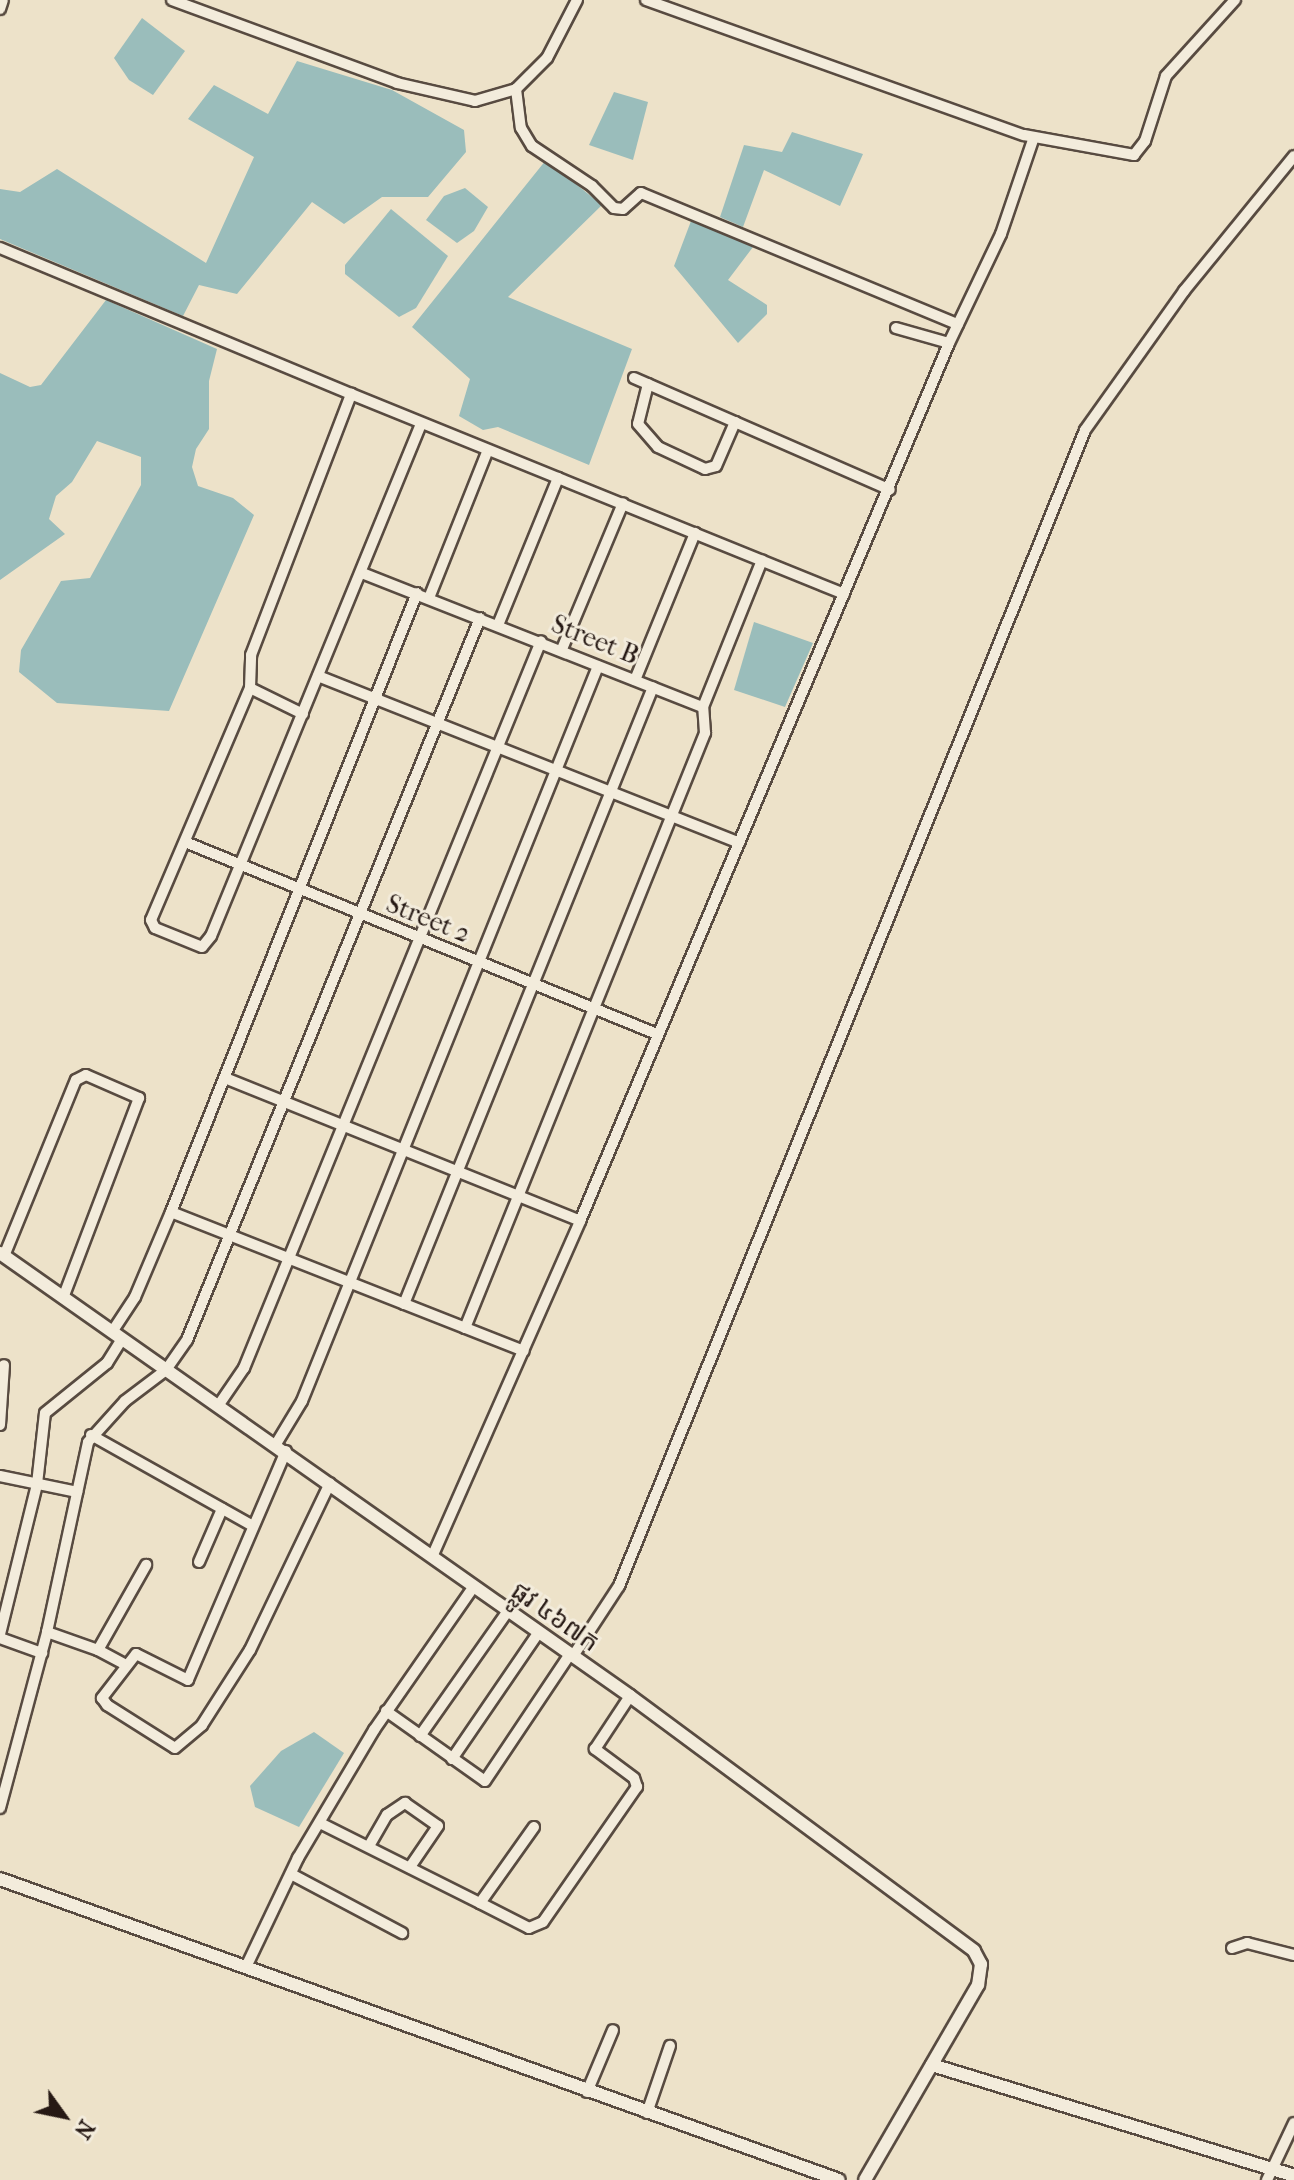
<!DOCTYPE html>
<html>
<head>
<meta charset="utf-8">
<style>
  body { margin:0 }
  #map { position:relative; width:1294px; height:2180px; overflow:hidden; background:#ede2c9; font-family:"IM FELL French Canon","Noto Sans Khmer",serif }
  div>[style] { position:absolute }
  .water>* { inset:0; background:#9abdbb }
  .roads { filter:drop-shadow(2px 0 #584b41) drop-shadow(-2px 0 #584b41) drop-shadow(0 2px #584b41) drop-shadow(0 -2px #584b41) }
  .minor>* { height:10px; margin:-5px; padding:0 5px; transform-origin:5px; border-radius:5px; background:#f3ecdc }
  .tertiary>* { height:12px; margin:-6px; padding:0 6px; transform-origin:6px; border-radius:6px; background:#f3ecdc }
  span { translate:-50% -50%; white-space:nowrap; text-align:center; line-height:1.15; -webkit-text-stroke:6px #f3ecdc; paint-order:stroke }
  .street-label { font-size:26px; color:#261914 }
  .north { position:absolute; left:24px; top:2076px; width:80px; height:80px; -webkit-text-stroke:6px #f3ecdc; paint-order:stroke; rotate:123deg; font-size:22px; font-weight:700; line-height:32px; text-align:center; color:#261914 }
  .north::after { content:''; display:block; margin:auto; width:28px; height:36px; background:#261914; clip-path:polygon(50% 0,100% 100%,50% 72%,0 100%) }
</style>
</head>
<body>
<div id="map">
  <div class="water">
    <div style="clip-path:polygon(142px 18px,185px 51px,153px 95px,129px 80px,114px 58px)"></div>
    <div style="clip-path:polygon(297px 61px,392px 90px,464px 130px,466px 152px,428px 197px,382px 197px,344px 224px,312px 202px,237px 294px,199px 285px,183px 316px,0 239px,0 189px,20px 192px,57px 169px,206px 263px,254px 157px,188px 119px,214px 85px,268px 114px)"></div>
    <div style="clip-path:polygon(614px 92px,648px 102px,633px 160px,589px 145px)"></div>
    <div style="clip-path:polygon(792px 132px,863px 154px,840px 206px,764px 170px,743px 227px,720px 217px,744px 145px,782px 152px)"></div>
    <div style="clip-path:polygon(546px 160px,602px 205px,508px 297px,632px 349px,589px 465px,498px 427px,483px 430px,459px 416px,470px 379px,412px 327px)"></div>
    <div style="clip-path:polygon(465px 188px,488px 207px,474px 231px,457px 243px,426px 220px,444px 196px)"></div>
    <div style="clip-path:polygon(391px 209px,448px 256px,416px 308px,399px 317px,345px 274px,345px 265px)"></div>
    <div style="clip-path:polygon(691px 221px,753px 247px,728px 280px,767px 305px,767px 314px,738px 343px,674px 266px)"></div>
    <div style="clip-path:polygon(106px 300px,217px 349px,209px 381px,209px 429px,196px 449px,192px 467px,198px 486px,233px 498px,254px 515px,169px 711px,57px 703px,19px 672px,21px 650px,61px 581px,90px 578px,141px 485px,141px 457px,97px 441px,72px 482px,56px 496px,49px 519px,65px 534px,0 580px,0 373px,30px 387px,41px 385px)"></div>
    <div style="clip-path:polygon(754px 622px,813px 643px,785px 707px,734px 690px)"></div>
    <div style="clip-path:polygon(314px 1732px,344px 1753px,299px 1827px,255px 1807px,250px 1786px,281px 1751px)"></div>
  </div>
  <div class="roads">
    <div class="minor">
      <div style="left:172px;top:0;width:240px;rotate:20.2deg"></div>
      <div style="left:397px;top:83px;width:80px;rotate:13deg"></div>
      <div style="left:475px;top:101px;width:43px;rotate:-16.3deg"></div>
      <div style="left:577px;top:0;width:65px;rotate:117.3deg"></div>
      <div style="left:547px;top:58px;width:44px;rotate:135deg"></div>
      <div style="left:516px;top:89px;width:39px;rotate:83deg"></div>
      <div style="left:521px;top:128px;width:21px;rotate:59deg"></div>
      <div style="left:532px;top:146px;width:72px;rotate:33.7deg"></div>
      <div style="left:592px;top:186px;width:31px;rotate:45deg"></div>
      <div style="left:614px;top:208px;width:9px;rotate:6deg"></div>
      <div style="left:623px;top:209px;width:24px;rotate:-42deg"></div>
      <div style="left:641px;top:193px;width:343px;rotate:22.5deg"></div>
      <div style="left:646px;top:0;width:401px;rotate:19.7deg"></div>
      <div style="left:1024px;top:135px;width:112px;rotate:10.3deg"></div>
      <div style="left:1134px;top:155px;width:18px;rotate:-52deg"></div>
      <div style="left:1145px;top:141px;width:68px;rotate:-72.1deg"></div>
      <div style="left:1166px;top:76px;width:103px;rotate:-47.8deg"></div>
      <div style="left:0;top:9px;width:9px;rotate:-72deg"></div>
      <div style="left:0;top:248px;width:380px;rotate:22.6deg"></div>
      <div style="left:896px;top:328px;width:55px;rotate:15.8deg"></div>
      <div style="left:634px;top:378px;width:279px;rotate:23.6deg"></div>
      <div style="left:648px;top:384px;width:41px;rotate:104deg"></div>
      <div style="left:638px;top:424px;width:30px;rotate:49deg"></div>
      <div style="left:658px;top:447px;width:52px;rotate:25.1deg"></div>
      <div style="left:705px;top:469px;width:11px;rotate:-15deg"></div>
      <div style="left:716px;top:466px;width:48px;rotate:-66.6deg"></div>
      <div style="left:421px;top:424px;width:553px;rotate:112.3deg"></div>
      <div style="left:211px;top:936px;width:14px;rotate:129deg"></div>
      <div style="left:202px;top:947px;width:51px;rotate:-158deg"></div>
      <div style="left:155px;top:928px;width:9px;rotate:-117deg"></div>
      <div style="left:151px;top:920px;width:252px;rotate:-66.9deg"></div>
      <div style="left:250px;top:688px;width:33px;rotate:-88deg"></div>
      <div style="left:251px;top:655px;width:280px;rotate:-69deg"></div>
      <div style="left:351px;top:394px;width:532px;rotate:22.08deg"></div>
      <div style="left:362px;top:573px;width:366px;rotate:21.5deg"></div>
      <div style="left:429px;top:598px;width:159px;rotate:-68.3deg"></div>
      <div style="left:498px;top:625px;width:159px;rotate:-67.8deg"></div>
      <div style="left:562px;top:649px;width:158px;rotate:-67.3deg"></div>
      <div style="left:318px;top:676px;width:453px;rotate:21.6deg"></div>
      <div style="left:635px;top:680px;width:159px;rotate:-67.8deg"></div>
      <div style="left:250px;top:688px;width:59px;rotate:26.1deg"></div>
      <div style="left:703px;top:707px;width:158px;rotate:-68.1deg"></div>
      <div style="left:185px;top:842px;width:510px;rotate:22.14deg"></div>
      <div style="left:225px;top:1078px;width:383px;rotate:21.9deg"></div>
      <div style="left:171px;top:1212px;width:379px;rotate:21.5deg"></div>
      <div style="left:4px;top:1256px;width:190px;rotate:-67.8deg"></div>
      <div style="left:76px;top:1080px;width:11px;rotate:-27deg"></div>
      <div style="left:86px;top:1075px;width:58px;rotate:23.5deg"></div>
      <div style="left:139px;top:1098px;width:214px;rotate:110.8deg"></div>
      <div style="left:404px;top:1304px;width:665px;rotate:-68.02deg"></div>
      <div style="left:465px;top:1328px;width:642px;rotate:-68.03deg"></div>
      <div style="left:705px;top:733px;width:26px;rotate:-94deg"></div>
      <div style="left:112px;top:1332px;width:42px;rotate:-56.7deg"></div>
      <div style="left:135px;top:1297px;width:92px;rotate:-67deg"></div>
      <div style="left:171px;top:1212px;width:666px;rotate:-68.33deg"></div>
      <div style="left:218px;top:1406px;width:46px;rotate:-55.6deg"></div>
      <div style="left:244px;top:1368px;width:785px;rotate:-67.78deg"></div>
      <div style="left:0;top:1425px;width:60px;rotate:-86.2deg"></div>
      <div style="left:91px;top:1435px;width:186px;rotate:29.3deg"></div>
      <div style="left:276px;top:1444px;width:50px;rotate:-58.8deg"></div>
      <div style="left:302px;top:1401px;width:792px;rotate:-68.06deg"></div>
      <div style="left:286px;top:1451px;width:249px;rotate:113.2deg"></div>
      <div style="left:188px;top:1680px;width:58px;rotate:-153.4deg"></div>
      <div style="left:136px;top:1654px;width:56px;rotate:127.7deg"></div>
      <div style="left:102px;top:1698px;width:9px;rotate:54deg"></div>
      <div style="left:107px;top:1705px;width:80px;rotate:32.3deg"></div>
      <div style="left:175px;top:1748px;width:35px;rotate:-40deg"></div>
      <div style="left:202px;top:1725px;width:89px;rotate:-57.4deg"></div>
      <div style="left:250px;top:1650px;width:185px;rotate:-64.4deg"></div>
      <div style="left:0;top:1476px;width:79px;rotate:11.7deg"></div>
      <div style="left:432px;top:1557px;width:367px;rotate:-66.2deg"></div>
      <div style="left:580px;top:1221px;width:952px;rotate:-67.2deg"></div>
      <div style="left:949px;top:343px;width:121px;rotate:-64.5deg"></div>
      <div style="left:1001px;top:234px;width:102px;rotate:-71.2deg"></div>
      <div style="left:199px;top:1562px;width:58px;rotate:-66.5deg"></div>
      <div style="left:47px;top:1632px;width:54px;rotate:19.4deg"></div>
      <div style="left:98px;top:1650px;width:98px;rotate:-60.5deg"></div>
      <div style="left:0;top:1634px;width:154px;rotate:-76.1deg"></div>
      <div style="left:37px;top:1484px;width:71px;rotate:-83.6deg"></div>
      <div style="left:45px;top:1413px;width:80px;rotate:-38.9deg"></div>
      <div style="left:107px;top:1363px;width:28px;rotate:-58deg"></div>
      <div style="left:0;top:1638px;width:45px;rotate:19.7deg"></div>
      <div style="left:98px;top:1650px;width:30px;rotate:28deg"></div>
      <div style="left:573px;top:1656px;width:84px;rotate:-56.7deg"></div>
      <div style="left:619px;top:1586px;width:1246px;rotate:-68.04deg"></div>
      <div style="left:1085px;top:430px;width:171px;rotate:-54.5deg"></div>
      <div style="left:1184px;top:291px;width:174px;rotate:-50.8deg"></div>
      <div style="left:386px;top:1711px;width:121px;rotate:35.3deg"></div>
      <div style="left:485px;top:1781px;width:153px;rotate:-56.2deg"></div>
      <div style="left:420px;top:1736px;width:153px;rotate:-54.9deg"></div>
      <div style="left:452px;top:1759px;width:154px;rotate:-55.6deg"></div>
      <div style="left:0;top:1808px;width:182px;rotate:-75deg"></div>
      <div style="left:47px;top:1632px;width:194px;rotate:-77.8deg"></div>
      <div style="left:88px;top:1442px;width:55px;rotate:-47.9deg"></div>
      <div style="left:125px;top:1401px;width:51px;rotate:-37.1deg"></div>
      <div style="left:166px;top:1370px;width:37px;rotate:-55deg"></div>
      <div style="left:187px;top:1340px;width:779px;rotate:-67.91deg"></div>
      <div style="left:320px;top:1823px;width:179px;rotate:26.6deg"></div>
      <div style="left:534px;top:1827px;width:93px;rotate:125.4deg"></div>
      <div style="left:480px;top:1903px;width:55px;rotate:27deg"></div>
      <div style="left:529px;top:1928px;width:15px;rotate:-23deg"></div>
      <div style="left:543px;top:1922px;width:165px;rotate:-55.2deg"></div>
      <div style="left:637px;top:1787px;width:9px;rotate:-108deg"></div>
      <div style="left:634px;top:1778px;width:49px;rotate:-143.4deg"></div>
      <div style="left:595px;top:1749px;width:64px;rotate:-56.6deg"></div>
      <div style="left:369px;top:1846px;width:36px;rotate:-60deg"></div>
      <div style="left:387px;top:1815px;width:22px;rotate:-34deg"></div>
      <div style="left:405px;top:1803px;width:40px;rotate:34.9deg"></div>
      <div style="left:438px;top:1826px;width:50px;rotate:124.3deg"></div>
      <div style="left:291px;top:1874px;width:126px;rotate:28deg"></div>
      <div style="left:1232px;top:1948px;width:16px;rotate:-18deg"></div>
      <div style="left:1247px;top:1943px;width:49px;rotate:14.3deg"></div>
      <div style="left:246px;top:1967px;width:121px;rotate:-64.5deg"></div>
      <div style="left:298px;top:1858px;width:149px;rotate:-59.3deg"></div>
      <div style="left:374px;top:1730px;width:175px;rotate:-55.2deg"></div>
      <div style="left:587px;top:2092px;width:67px;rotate:-67.2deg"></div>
      <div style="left:647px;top:2113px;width:71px;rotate:-71.1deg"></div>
      <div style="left:1267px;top:2180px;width:63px;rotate:-64.7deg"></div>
    </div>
    <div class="tertiary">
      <div style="left:0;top:1253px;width:770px;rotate:35.11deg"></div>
      <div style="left:630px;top:1696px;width:428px;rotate:36.5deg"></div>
      <div style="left:974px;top:1951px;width:15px;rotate:62deg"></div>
      <div style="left:981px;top:1964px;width:21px;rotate:98deg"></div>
      <div style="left:978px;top:1985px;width:225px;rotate:120.1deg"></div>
      <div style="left:0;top:1879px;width:891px;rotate:19.74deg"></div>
      <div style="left:932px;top:2065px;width:379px;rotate:17deg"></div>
    </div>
  </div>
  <div class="street-label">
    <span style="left:595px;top:640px;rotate:22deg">Street B</span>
    <span style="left:428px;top:919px;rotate:22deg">Street 2</span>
    <span style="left:555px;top:1617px;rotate:35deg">ផ្លូវ ៤៦៧ក</span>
  </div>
  <div class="north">N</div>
</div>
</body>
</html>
